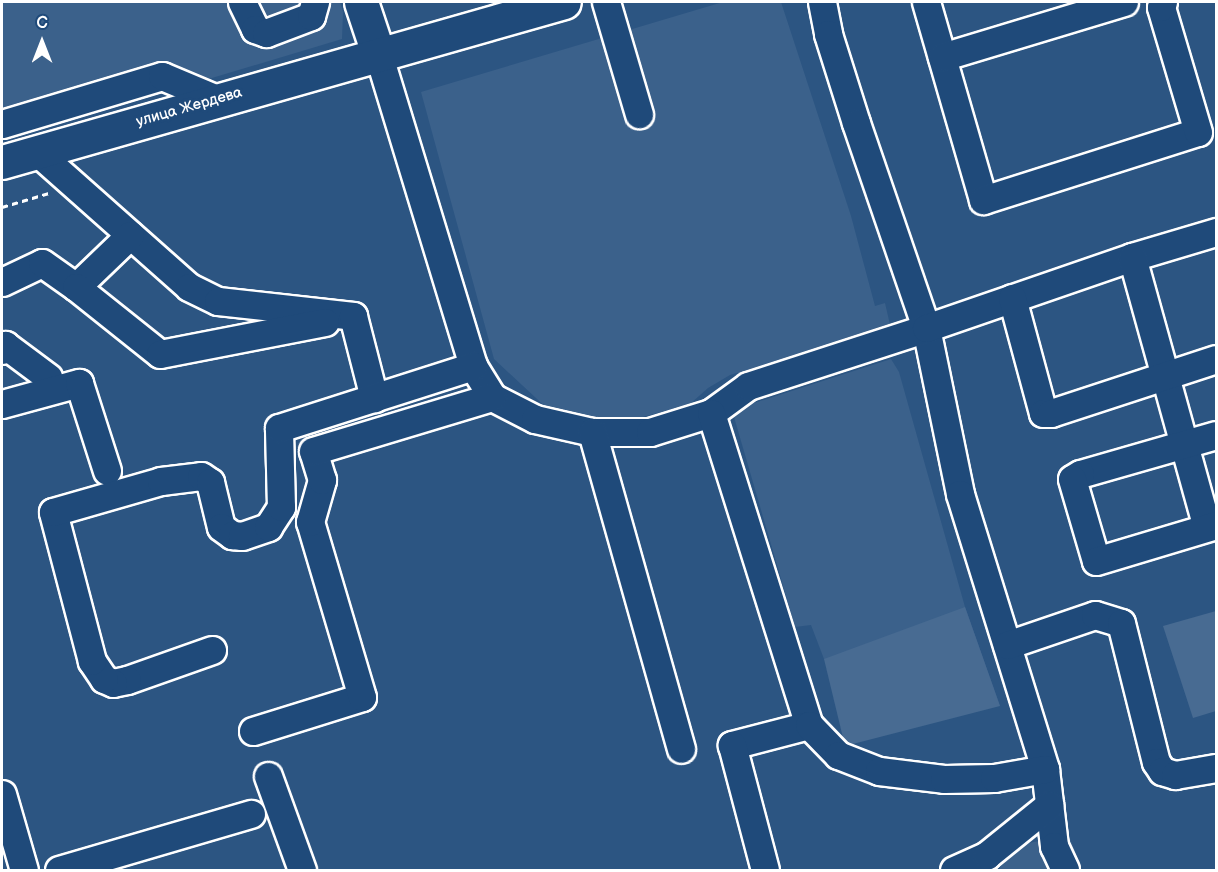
<!DOCTYPE html>
<html>
<head>
<meta charset="utf-8">
<style>
  body { margin:0 }
  #map { position:relative; width:1218px; height:872px; overflow:hidden; background:#2c5582; font-family:"Balsamiq Sans",sans-serif }
  div>[style] { position:absolute }
  .built>* { inset:0; background:#3b618b }
  .green>* { inset:0; background:#486b92 }
  .path>* { height:3px; margin-top:-1.5px; transform-origin:0; background:repeating-linear-gradient(90deg,#fff 0 6px,transparent 0 10.5px) }
  .roads { filter:drop-shadow(2px 0 #fff) drop-shadow(-2px 0 #fff) drop-shadow(0 2px #fff) drop-shadow(0 -2px #fff) }
  .minor>* { height:27px; margin:-13.5px; padding:0 13.5px; transform-origin:13.5px; border-radius:13.5px; background:#1f4a7a }
  .major>* { height:33px; margin:-16.5px; padding:0 16.5px; transform-origin:16.5px; border-radius:16.5px; background:#1f4a7a }
  span { translate:-50% -50%; white-space:nowrap; text-align:center; line-height:1.15; -webkit-text-stroke:6px #1f4a7a; paint-order:stroke }
  .street-label { font-size:15px; color:#fff }
  .frame { position:absolute; inset:0; border:3px solid #fff; pointer-events:none }
  .north { position:absolute; left:12px; top:12px; width:60px; height:60px; -webkit-text-stroke:4px #1f4a7a; paint-order:stroke; rotate:0deg; font-size:16px; font-weight:700; line-height:24px; text-align:center; color:#fff }
  .north::after { content:''; display:block; margin:auto; width:21px; height:27px; background:#fff; clip-path:polygon(50% 0,100% 100%,50% 72%,0 100%) }
</style>
</head>
<body>
<div id="map">
  <div class="built">
    <div style="clip-path:polygon(2px 2px,340px 2px,343px 12px,342px 39px,2px 141px)"></div>
    <div style="clip-path:polygon(723px 2px,781px 2px,851px 216px,875px 306px,885px 303px,891px 329px,730px 375px,708px 388px,690px 404px,632px 420px,601px 422px,551px 412px,494px 359px,421px 92px)"></div>
    <div style="clip-path:polygon(891px 359px,899px 372px,965px 607px,1000px 706px,824px 659px,811px 625px,795px 627px,732px 410px)"></div>
    <div style="clip-path:polygon(1069px 836px,1082px 870px,999px 870px,1010px 846px)"></div>
  </div>
  <div class="green">
    <div style="clip-path:polygon(965px 607px,1000px 706px,845px 746px,824px 659px)"></div>
    <div style="clip-path:polygon(1216px 611px,1216px 711px,1193px 718px,1163px 626px)"></div>
  </div>
  <div class="path">
    <div style="left:2px;top:207px;width:49px;rotate:-16.6deg"></div>
  </div>
  <div class="roads">
    <div class="minor">
      <div style="left:242px;top:2px;width:30px;rotate:64deg"></div>
      <div style="left:255px;top:29px;width:12px;rotate:20deg"></div>
      <div style="left:266px;top:33px;width:48px;rotate:-20.7deg"></div>
      <div style="left:311px;top:16px;width:15px;rotate:-74deg"></div>
      <div style="left:606px;top:2px;width:117px;rotate:73.6deg"></div>
      <div style="left:822px;top:2px;width:33px;rotate:79deg"></div>
      <div style="left:828px;top:34px;width:93px;rotate:72.5deg"></div>
      <div style="left:856px;top:123px;width:217px;rotate:71.1deg"></div>
      <div style="left:926px;top:328px;width:169px;rotate:78.4deg"></div>
      <div style="left:960px;top:494px;width:288px;rotate:72.8deg"></div>
      <div style="left:1045px;top:769px;width:78px;rotate:83.3deg"></div>
      <div style="left:1054px;top:846px;width:26px;rotate:65deg"></div>
      <div style="left:926px;top:2px;width:206px;rotate:73.9deg"></div>
      <div style="left:983px;top:200px;width:225px;rotate:-17.6deg"></div>
      <div style="left:1198px;top:132px;width:130px;rotate:-106.5deg"></div>
      <div style="left:1161px;top:7px;width:5px;rotate:-68deg"></div>
      <div style="left:378px;top:53px;width:327px;rotate:73.1deg"></div>
      <div style="left:473px;top:366px;width:36px;rotate:58deg"></div>
      <div style="left:492px;top:397px;width:48px;rotate:27.1deg"></div>
      <div style="left:535px;top:419px;width:58px;rotate:12.8deg"></div>
      <div style="left:592px;top:432px;width:58px"></div>
      <div style="left:650px;top:432px;width:64px;rotate:-17.3deg"></div>
      <div style="left:711px;top:413px;width:46px;rotate:-36.1deg"></div>
      <div style="left:748px;top:386px;width:187px;rotate:-18deg"></div>
      <div style="left:926px;top:328px;width:218px;rotate:-19deg"></div>
      <div style="left:1132px;top:257px;width:88px;rotate:-16.6deg"></div>
      <div style="left:942px;top:57px;width:190px;rotate:-16.8deg"></div>
      <div style="left:2px;top:124px;width:167px;rotate:-16.7deg"></div>
      <div style="left:162px;top:76px;width:60px;rotate:22.7deg"></div>
      <div style="left:37px;top:152px;width:203px;rotate:41.6deg"></div>
      <div style="left:189px;top:287px;width:32px;rotate:26deg"></div>
      <div style="left:218px;top:301px;width:136px;rotate:6.3deg"></div>
      <div style="left:1132px;top:257px;width:280px;rotate:74.5deg"></div>
      <div style="left:2px;top:282px;width:44px;rotate:-25.4deg"></div>
      <div style="left:42px;top:263px;width:42px;rotate:35.2deg"></div>
      <div style="left:76px;top:287px;width:75px;rotate:-43.9deg"></div>
      <div style="left:76px;top:287px;width:107px;rotate:38.6deg"></div>
      <div style="left:160px;top:354px;width:168px;rotate:-11deg"></div>
      <div style="left:1012px;top:298px;width:119px;rotate:74.9deg"></div>
      <div style="left:1043px;top:413px;width:8px"></div>
      <div style="left:1051px;top:413px;width:174px;rotate:-18.1deg"></div>
      <div style="left:353px;top:316px;width:85px;rotate:75.6deg"></div>
      <div style="left:2px;top:350px;width:6px;rotate:-59deg"></div>
      <div style="left:5px;top:345px;width:54px;rotate:36.7deg"></div>
      <div style="left:2px;top:404px;width:80px;rotate:-15.3deg"></div>
      <div style="left:79px;top:383px;width:92px;rotate:72.3deg"></div>
      <div style="left:711px;top:413px;width:327px;rotate:72.6deg"></div>
      <div style="left:809px;top:725px;width:80px;rotate:165.4deg"></div>
      <div style="left:732px;top:745px;width:129px;rotate:75.2deg"></div>
      <div style="left:592px;top:432px;width:329px;rotate:74.3deg"></div>
      <div style="left:1216px;top:435px;width:141px;rotate:164deg"></div>
      <div style="left:1080px;top:474px;width:9px;rotate:148deg"></div>
      <div style="left:1072px;top:479px;width:85px;rotate:73.7deg"></div>
      <div style="left:1096px;top:561px;width:125px;rotate:-16.7deg"></div>
      <div style="left:1007px;top:645px;width:93px;rotate:-18.8deg"></div>
      <div style="left:1095px;top:615px;width:27px;rotate:17deg"></div>
      <div style="left:1121px;top:623px;width:143px;rotate:75.9deg"></div>
      <div style="left:1156px;top:762px;width:11px;rotate:56deg"></div>
      <div style="left:1162px;top:771px;width:14px;rotate:17deg"></div>
      <div style="left:1175px;top:775px;width:42px;rotate:-9.7deg"></div>
      <div style="left:212px;top:650px;width:90px;rotate:160.6deg"></div>
      <div style="left:127px;top:680px;width:14px;rotate:168deg"></div>
      <div style="left:113px;top:683px;width:10px;rotate:-156deg"></div>
      <div style="left:104px;top:679px;width:22px;rotate:-124deg"></div>
      <div style="left:92px;top:661px;width:154px;rotate:-104.7deg"></div>
      <div style="left:53px;top:512px;width:112px;rotate:-16deg"></div>
      <div style="left:161px;top:481px;width:40px;rotate:-7.1deg"></div>
      <div style="left:201px;top:476px;width:11px;rotate:34deg"></div>
      <div style="left:210px;top:482px;width:46px;rotate:76.3deg"></div>
      <div style="left:221px;top:527px;width:14px;rotate:36deg"></div>
      <div style="left:232px;top:535px;width:10px;rotate:6deg"></div>
      <div style="left:242px;top:536px;width:28px;rotate:-19deg"></div>
      <div style="left:268px;top:527px;width:24px;rotate:-57deg"></div>
      <div style="left:281px;top:507px;width:79px;rotate:-91.5deg"></div>
      <div style="left:279px;top:428px;width:204px;rotate:-17.7deg"></div>
      <div style="left:809px;top:725px;width:42px;rotate:46deg"></div>
      <div style="left:838px;top:755px;width:44px;rotate:21.3deg"></div>
      <div style="left:879px;top:771px;width:65px;rotate:7deg"></div>
      <div style="left:944px;top:779px;width:50px;rotate:-1.1deg"></div>
      <div style="left:994px;top:778px;width:52px;rotate:-10deg"></div>
      <div style="left:253px;top:731px;width:114px;rotate:-17.3deg"></div>
      <div style="left:362px;top:697px;width:183px;rotate:-106.5deg"></div>
      <div style="left:310px;top:522px;width:44px;rotate:-74.1deg"></div>
      <div style="left:322px;top:480px;width:30px;rotate:-107deg"></div>
      <div style="left:313px;top:451px;width:187px;rotate:-16.8deg"></div>
      <div style="left:268px;top:776px;width:100px;rotate:70.1deg"></div>
      <div style="left:2px;top:794px;width:79px;rotate:73.9deg"></div>
      <div style="left:59px;top:870px;width:200px;rotate:-16.3deg"></div>
      <div style="left:954px;top:870px;width:36px;rotate:-24deg"></div>
      <div style="left:987px;top:855px;width:80px;rotate:-38.9deg"></div>
    </div>
    <div class="major">
      <div style="left:361px;top:2px;width:54px;rotate:71.6deg"></div>
      <div style="left:2px;top:162px;width:584px;rotate:-15.89deg"></div>
    </div>
  </div>
  <div class="street-label">
    <span style="left:189px;top:107px;rotate:-16deg">улица Жердева</span>
  </div>
  <div class="frame"></div>
  <div class="north">С</div>
</div>
</body>
</html>
